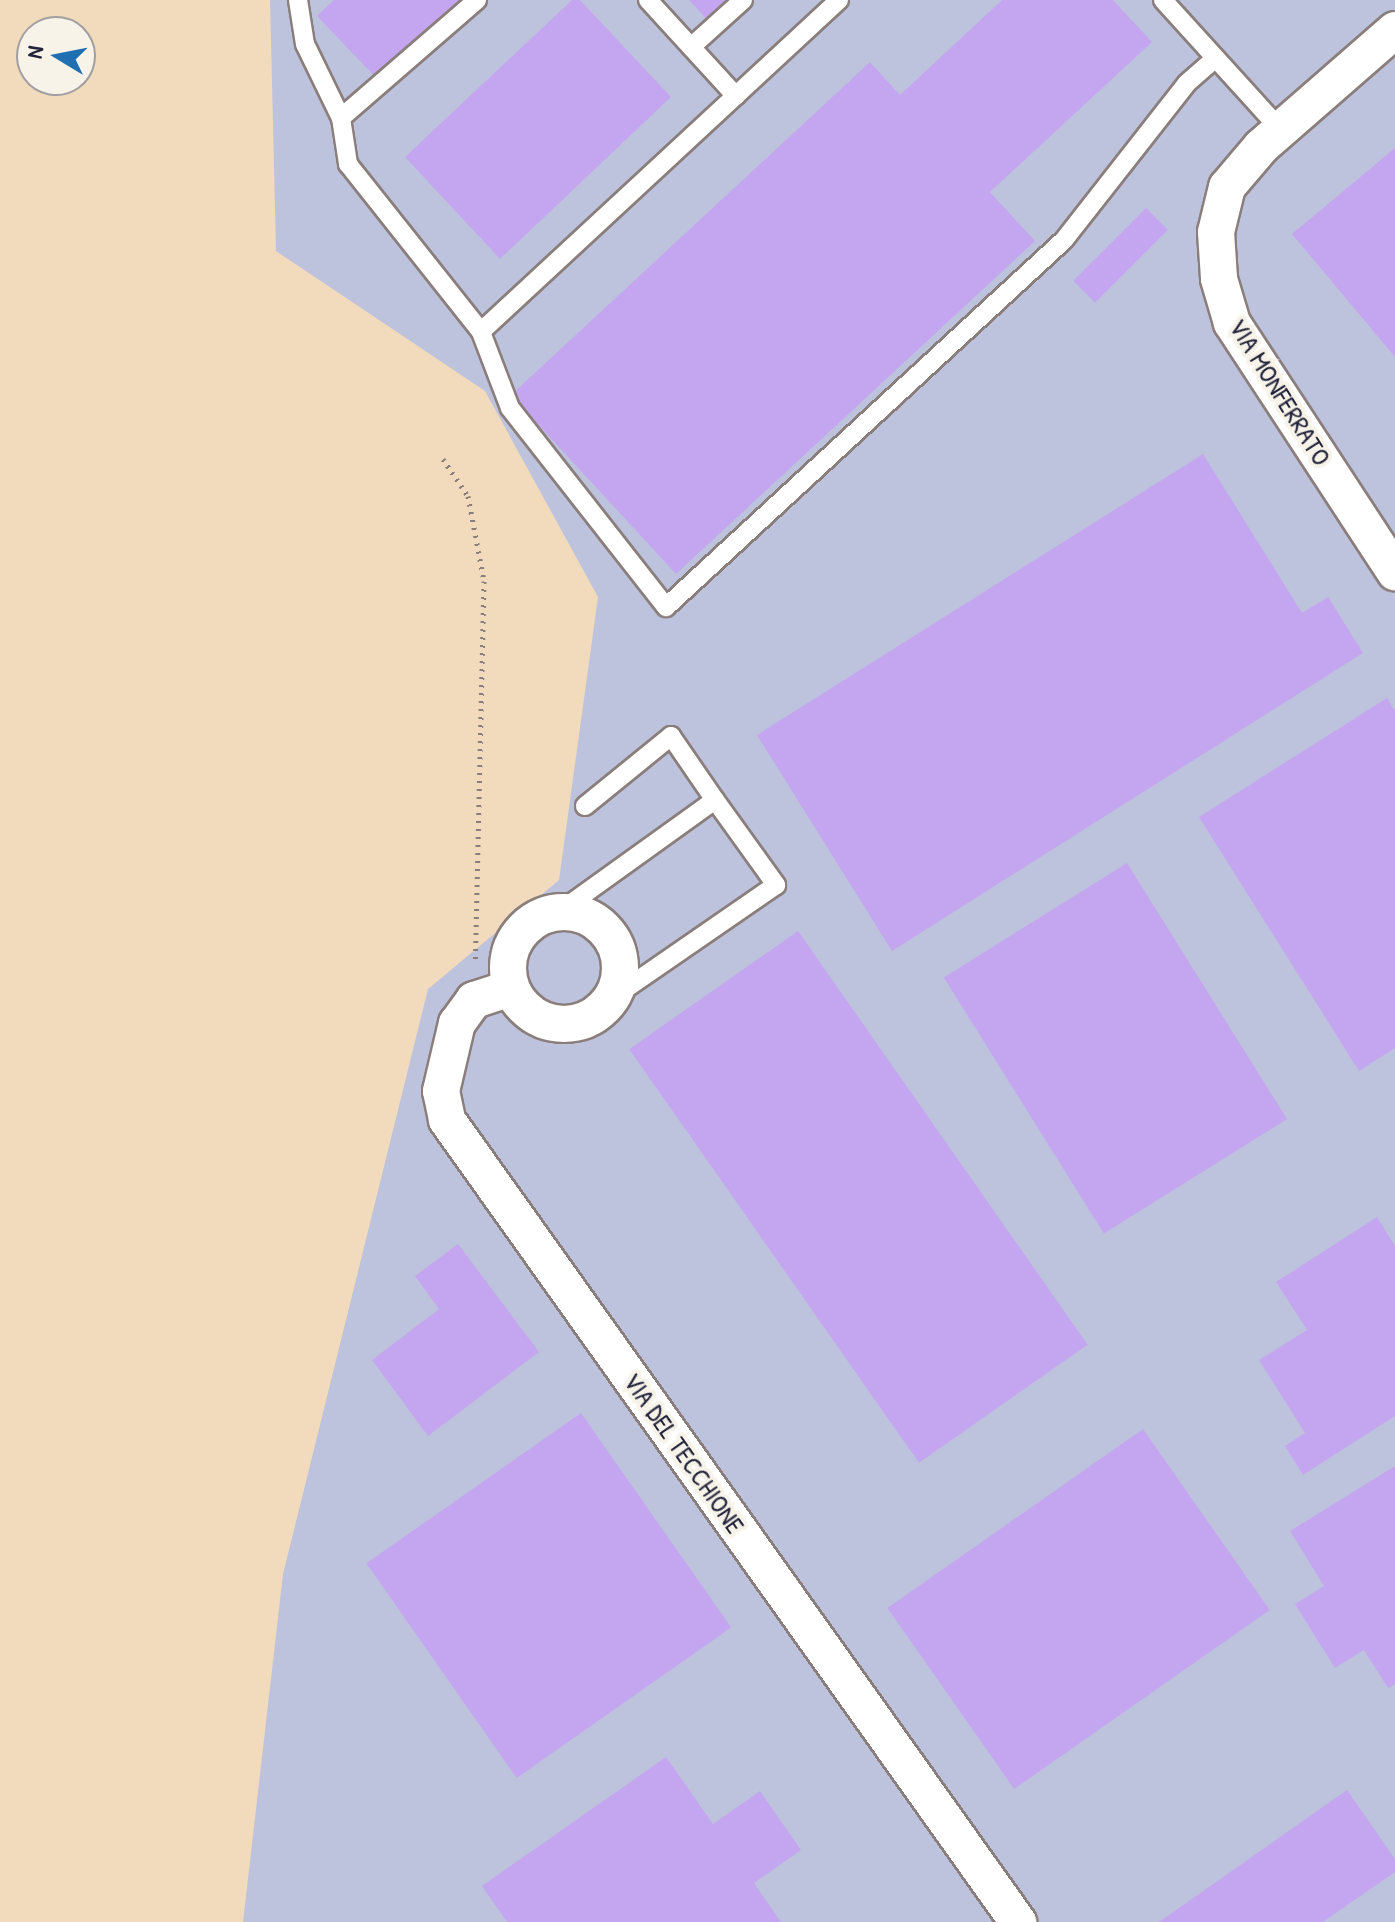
<!DOCTYPE html>
<html>
<head>
<meta charset="utf-8">
<style>
  body { margin:0 }
  #map { position:relative; width:1395px; height:1922px; overflow:hidden; background:#f2dbbc; font-family:"Patrick Hand",sans-serif }
  div>[style] { position:absolute }
  .industrial>* { inset:0; background:#bec3dd }
  .building>* { inset:0; background:#c3a6ef; transform-origin:0 0 }
  .path>* { height:5px; margin-top:-2.5px; transform-origin:0; background:repeating-linear-gradient(90deg,#8a7e7c 0 2px,transparent 0 8px) }
  .roads { filter:drop-shadow(2px 0 #8a7e7c) drop-shadow(-2px 0 #8a7e7c) drop-shadow(0 2px #8a7e7c) drop-shadow(0 -2px #8a7e7c) }
  .service>* { height:18px; margin:-9px; padding:0 9px; transform-origin:9px; border-radius:9px; background:#fff }
  .minor>* { height:36px; margin:-18px; padding:0 18px; transform-origin:18px; border-radius:18px; background:#fff }
  .minor>.ring { margin:-18px; padding:0; box-sizing:content-box; background:none; border:36px solid #fff; border-radius:50% }
  span { translate:-50% -50%; white-space:nowrap; text-align:center; line-height:1.15; -webkit-text-stroke:8px #f7f3e8; paint-order:stroke }
  .street-label { font-size:26px; color:#22223b }
  .north { position:absolute; left:16px; top:16px; width:80px; height:80px; box-sizing:border-box; background:#f7f3e8; border:2px solid #a29fa3; border-radius:50%; rotate:280deg; font-size:22px; font-weight:700; line-height:32px; text-align:center; color:#22223b }
  .north::after { content:''; display:block; margin:auto; width:28px; height:36px; background:#1f6fb2; clip-path:polygon(50% 0,100% 100%,50% 72%,0 100%) }
</style>
</head>
<body>
<div id="map">
  <div class="industrial">
    <div style="clip-path:polygon(270px 0,1395px 0,1395px 1922px,243px 1922px,283px 1574px,428px 989px,559px 880px,598px 597px,485px 391px,276px 251px)"></div>
  </div>
  <div class="building">
    <div style="clip-path:polygon(334px 0,462px 0,378px 80px,317px 16px)"></div>
    <div style="clip-path:polygon(572px 0,580px 0,671px 97px,500px 259px,405px 157px)"></div>
    <div style="clip-path:polygon(689px 0,741px 0,713px 26px)"></div>
    <div style="clip-path:polygon(1002px 0,1113px 0,1152px 42px,990px 192px,1035px 241px,676px 574px,511px 395px,870px 62px,900px 95px)"></div>
    <div style="clip-path:polygon(1395px 148px,1395px 357px,1292px 234px)"></div>
    <div style="left:1146px;top:208px;width:31px;height:103px;rotate:45deg"></div>
    <div style="clip-path:polygon(1203px 454px,1302px 613px,1328px 597px,1363px 653px,892px 951px,757px 735px)"></div>
    <div style="clip-path:polygon(1387px 698px,1395px 711px,1395px 1048px,1359px 1071px,1199px 817px)"></div>
    <div style="left:1127px;top:863px;width:302px;height:216px;rotate:58deg"></div>
    <div style="left:798px;top:931px;width:505px;height:206px;rotate:55deg"></div>
    <div style="clip-path:polygon(1377px 1217px,1395px 1246px,1395px 1416px,1303px 1475px,1285px 1446px,1305px 1433px,1259px 1360px,1307px 1330px,1276px 1282px)"></div>
    <div style="clip-path:polygon(458px 1244px,539px 1352px,428px 1436px,372px 1360px,439px 1309px,415px 1276px)"></div>
    <div style="left:581px;top:1413px;width:262px;height:262px;rotate:55deg"></div>
    <div style="left:1143px;top:1429px;width:221px;height:312px;rotate:55deg"></div>
    <div style="clip-path:polygon(1395px 1466px,1395px 1684px,1388px 1688px,1364px 1650px,1335px 1668px,1295px 1604px,1324px 1586px,1290px 1531px)"></div>
    <div style="clip-path:polygon(666px 1757px,713px 1824px,760px 1791px,801px 1850px,754px 1883px,781px 1922px,507px 1922px,482px 1886px)"></div>
    <div style="clip-path:polygon(1347px 1790px,1395px 1859px,1395px 1872px,1323px 1922px,1159px 1922px)"></div>
  </div>
  <div class="path">
    <div style="left:443px;top:459px;width:45px;rotate:56deg"></div>
    <div style="left:468px;top:496px;width:86px;rotate:79.3deg"></div>
    <div style="left:484px;top:581px;width:382px;rotate:91.3deg"></div>
  </div>
  <div class="roads">
    <div class="service">
      <div style="left:298px;top:0;width:45px;rotate:81deg"></div>
      <div style="left:305px;top:44px;width:82px;rotate:64.1deg"></div>
      <div style="left:477px;top:0;width:180px;rotate:139.1deg"></div>
      <div style="left:341px;top:118px;width:47px;rotate:81.3deg"></div>
      <div style="left:348px;top:164px;width:214px;rotate:51.6deg"></div>
      <div style="left:648px;top:0;width:130px;rotate:47.5deg"></div>
      <div style="left:839px;top:0;width:488px;rotate:137.2deg"></div>
      <div style="left:481px;top:332px;width:81px;rotate:69.1deg"></div>
      <div style="left:510px;top:408px;width:253px;rotate:51.9deg"></div>
      <div style="left:666px;top:607px;width:541px;rotate:-42.68deg"></div>
      <div style="left:1064px;top:240px;width:199px;rotate:-51.9deg"></div>
      <div style="left:1187px;top:83px;width:38px;rotate:-41deg"></div>
      <div style="left:1163px;top:0;width:176px;rotate:47.8deg"></div>
      <div style="left:691px;top:47px;width:70px;rotate:-42.1deg"></div>
      <div style="left:585px;top:806px;width:111px;rotate:-39.1deg"></div>
      <div style="left:671px;top:736px;width:78px;rotate:55.5deg"></div>
      <div style="left:559px;top:912px;width:192px;rotate:-35.7deg"></div>
      <div style="left:715px;top:800px;width:105px;rotate:54.3deg"></div>
      <div style="left:776px;top:885px;width:201px;rotate:145.4deg"></div>
    </div>
    <div class="minor">
      <div style="left:1395px;top:30px;width:178px;rotate:138.9deg"></div>
      <div style="left:1261px;top:147px;width:52px;rotate:130.4deg"></div>
      <div style="left:1227px;top:187px;width:46px;rotate:103.7deg"></div>
      <div style="left:1216px;top:232px;width:47px;rotate:86.3deg"></div>
      <div style="left:1219px;top:279px;width:46px;rotate:73.5deg"></div>
      <div style="left:1232px;top:323px;width:298px;rotate:56.8deg"></div>
      <div class="ring" style="left:508px;top:912px;width:76px;height:76px"></div>
      <div style="left:511px;top:988px;width:39px;rotate:162deg"></div>
      <div style="left:474px;top:1000px;width:29px;rotate:126deg"></div>
      <div style="left:457px;top:1023px;width:70px;rotate:103.2deg"></div>
      <div style="left:441px;top:1091px;width:30px;rotate:78deg"></div>
      <div style="left:447px;top:1120px;width:985px;rotate:54.55deg"></div>
    </div>
  </div>
  <div class="street-label">
    <span style="left:1280px;top:392px;rotate:58deg">VIA MONFERRATO</span>
    <span style="left:684px;top:1453px;rotate:55deg">VIA DEL TECCHIONE</span>
  </div>
  <div class="north">N</div>
</div>
</body>
</html>
